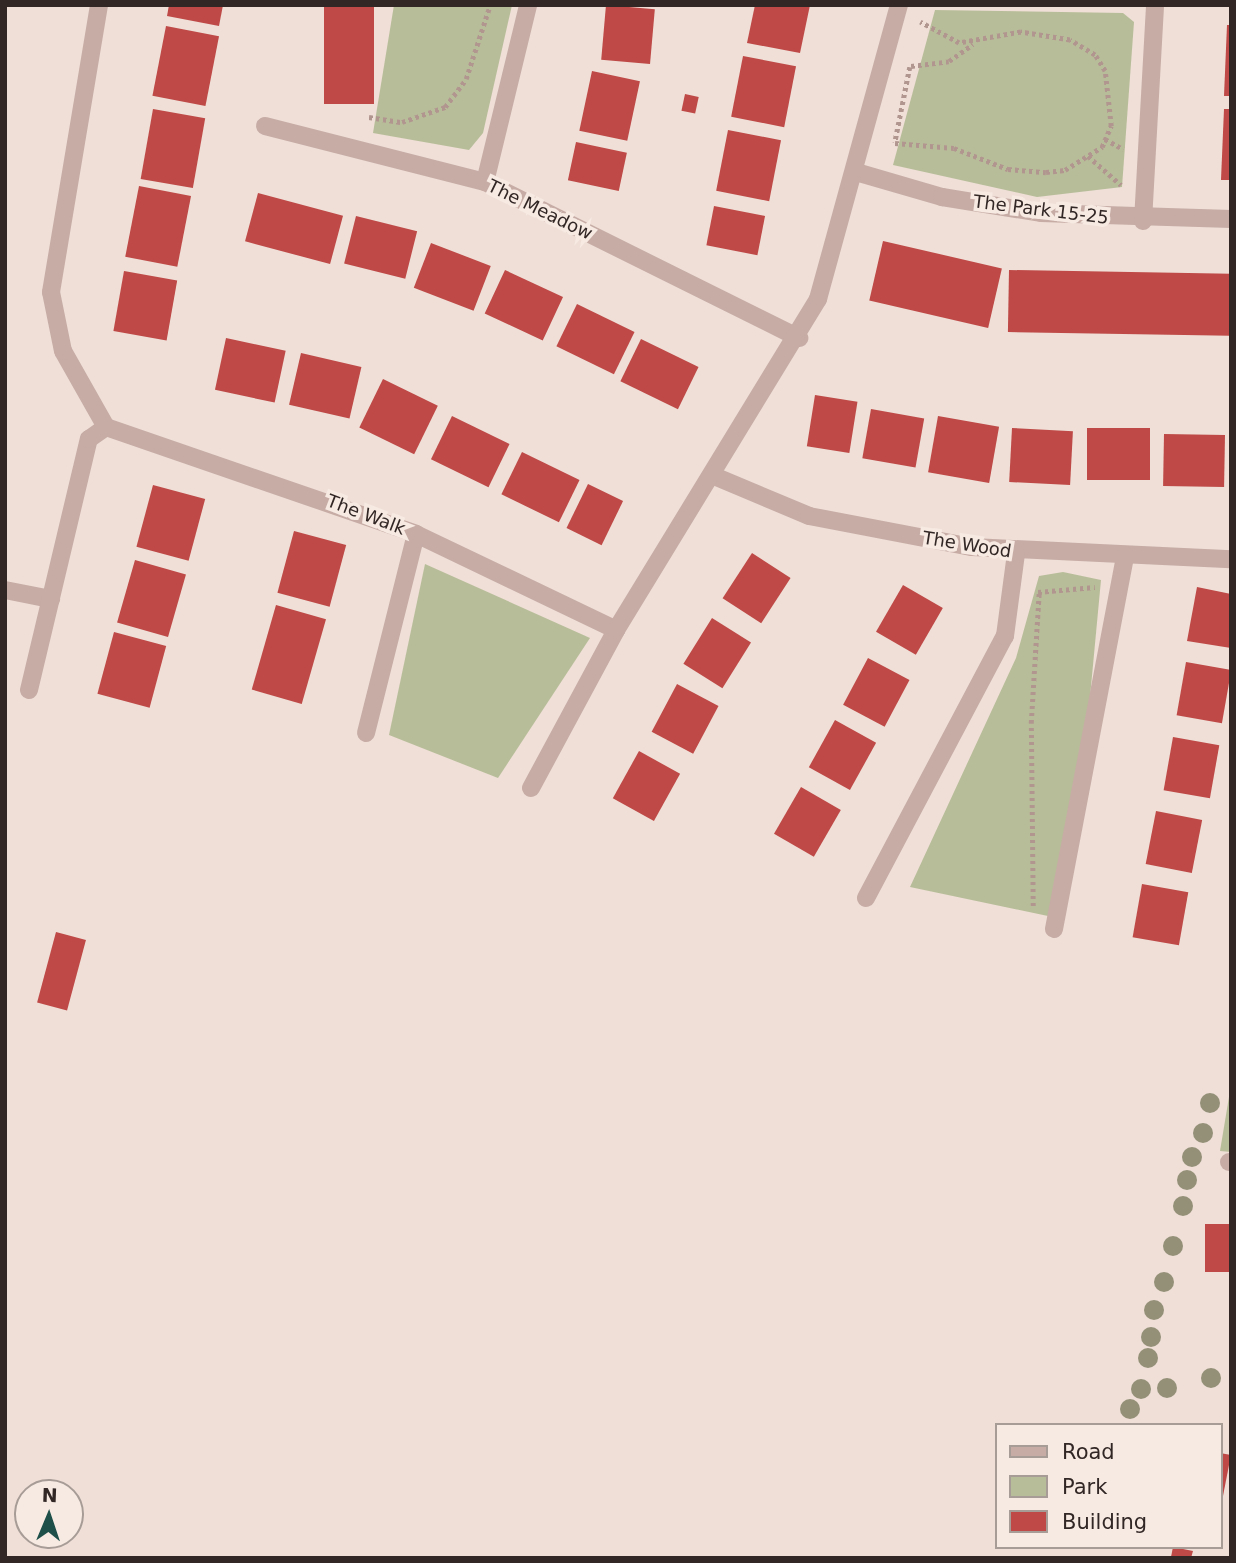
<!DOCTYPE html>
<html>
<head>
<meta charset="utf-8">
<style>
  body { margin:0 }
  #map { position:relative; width:1236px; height:1563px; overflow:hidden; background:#efdfd7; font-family:"DejaVu Sans",sans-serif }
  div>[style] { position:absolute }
  .green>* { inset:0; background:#b8bd99 }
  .building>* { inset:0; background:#be4946; transform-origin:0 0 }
  .path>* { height:4.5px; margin-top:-2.25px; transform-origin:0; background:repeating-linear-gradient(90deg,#b1968f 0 3.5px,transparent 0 7px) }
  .minor>* { height:18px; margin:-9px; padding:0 9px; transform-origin:9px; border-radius:9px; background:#c6aca5 }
  .trees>* { width:20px; height:20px; margin:-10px; border-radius:50%; background:#949078 }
  span { translate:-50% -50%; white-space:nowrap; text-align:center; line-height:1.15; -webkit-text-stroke:7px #f7eae3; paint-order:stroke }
  .street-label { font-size:18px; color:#322725 }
  .frame { position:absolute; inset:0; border:7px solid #322725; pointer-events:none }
  .legend { position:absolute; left:995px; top:1423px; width:228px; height:126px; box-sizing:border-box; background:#f7eae3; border:2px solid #a89c97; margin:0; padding:9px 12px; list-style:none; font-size:21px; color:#322725 }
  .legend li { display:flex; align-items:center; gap:14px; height:35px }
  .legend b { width:35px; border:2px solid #a89c97 }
  .north { position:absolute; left:14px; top:1479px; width:70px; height:70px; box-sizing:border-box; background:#f7eae3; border:2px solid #a89c97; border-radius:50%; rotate:2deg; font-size:19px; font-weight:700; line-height:28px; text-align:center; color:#322725 }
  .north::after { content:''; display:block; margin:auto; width:24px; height:32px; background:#1e5049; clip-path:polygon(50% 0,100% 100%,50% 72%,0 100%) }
</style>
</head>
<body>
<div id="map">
  <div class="green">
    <div style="clip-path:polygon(394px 5px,512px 5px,483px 133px,469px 150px,373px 133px)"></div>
    <div style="clip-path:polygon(935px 10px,1123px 13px,1134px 22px,1122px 187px,1037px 197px,893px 165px)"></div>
    <div style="clip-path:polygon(425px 564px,590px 638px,498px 778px,389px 735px)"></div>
    <div style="clip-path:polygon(1063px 572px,1101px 580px,1090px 697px,1048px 916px,910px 887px,1016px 658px,1039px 576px)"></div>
    <div style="clip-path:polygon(1231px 1085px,1231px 1152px,1220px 1151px)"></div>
  </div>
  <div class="building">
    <div style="clip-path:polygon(169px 5px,223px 5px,219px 26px,167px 16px)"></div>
    <div style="left:324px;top:5px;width:50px;height:99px"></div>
    <div style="left:606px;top:5px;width:49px;height:55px;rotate:5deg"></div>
    <div style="clip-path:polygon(755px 5px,810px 5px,800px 53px,747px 43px)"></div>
    <div style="clip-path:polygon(1227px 25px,1231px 25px,1231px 96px,1224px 96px)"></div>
    <div style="left:166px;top:26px;width:54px;height:71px;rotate:11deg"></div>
    <div style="left:743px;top:56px;width:54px;height:62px;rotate:11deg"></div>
    <div style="left:592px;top:71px;width:49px;height:61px;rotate:12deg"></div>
    <div style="left:685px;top:94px;width:14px;height:17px;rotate:12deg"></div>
    <div style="left:153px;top:109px;width:53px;height:71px;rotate:10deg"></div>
    <div style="clip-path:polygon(1224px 109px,1231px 109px,1231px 180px,1221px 180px)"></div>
    <div style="left:728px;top:130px;width:54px;height:62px;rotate:11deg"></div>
    <div style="left:576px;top:142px;width:52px;height:39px;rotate:12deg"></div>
    <div style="left:139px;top:186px;width:53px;height:72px;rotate:11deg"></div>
    <div style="left:258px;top:193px;width:88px;height:50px;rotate:15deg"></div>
    <div style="left:714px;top:206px;width:52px;height:40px;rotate:11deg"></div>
    <div style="left:356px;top:216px;width:63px;height:49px;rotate:14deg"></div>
    <div style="left:883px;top:241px;width:122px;height:61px;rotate:13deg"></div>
    <div style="left:431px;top:243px;width:64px;height:48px;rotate:21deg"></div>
    <div style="left:505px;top:270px;width:64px;height:48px;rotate:25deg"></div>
    <div style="left:1009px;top:270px;width:222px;height:62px;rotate:1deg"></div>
    <div style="left:124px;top:271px;width:54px;height:61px;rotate:10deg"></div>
    <div style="left:577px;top:304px;width:64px;height:47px;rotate:26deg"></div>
    <div style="left:226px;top:338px;width:61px;height:53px;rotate:12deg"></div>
    <div style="left:641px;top:339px;width:64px;height:47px;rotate:26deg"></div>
    <div style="left:301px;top:353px;width:62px;height:53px;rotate:13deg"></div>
    <div style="left:383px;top:379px;width:61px;height:54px;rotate:26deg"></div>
    <div style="left:815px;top:395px;width:43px;height:52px;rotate:9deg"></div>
    <div style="left:871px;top:409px;width:54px;height:50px;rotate:10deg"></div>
    <div style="left:452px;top:416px;width:64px;height:48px;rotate:26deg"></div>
    <div style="left:938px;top:416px;width:62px;height:57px;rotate:10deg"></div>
    <div style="left:1012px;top:428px;width:61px;height:54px;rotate:3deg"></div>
    <div style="left:1087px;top:428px;width:63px;height:52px"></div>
    <div style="left:1164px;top:434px;width:61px;height:52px;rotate:1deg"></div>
    <div style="left:522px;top:452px;width:64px;height:47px;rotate:26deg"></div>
    <div style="left:588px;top:484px;width:39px;height:49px;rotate:26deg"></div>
    <div style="left:153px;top:485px;width:54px;height:64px;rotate:15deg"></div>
    <div style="left:294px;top:531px;width:54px;height:64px;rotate:15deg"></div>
    <div style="left:752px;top:553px;width:46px;height:54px;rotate:33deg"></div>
    <div style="left:135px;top:560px;width:53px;height:65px;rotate:16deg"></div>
    <div style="left:903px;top:585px;width:46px;height:54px;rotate:30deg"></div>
    <div style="clip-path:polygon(1197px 587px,1231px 594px,1231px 648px,1187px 641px)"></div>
    <div style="left:276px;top:605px;width:52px;height:88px;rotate:16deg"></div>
    <div style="left:712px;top:618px;width:46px;height:54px;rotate:32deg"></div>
    <div style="left:114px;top:632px;width:54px;height:64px;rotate:15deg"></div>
    <div style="left:868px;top:658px;width:47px;height:53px;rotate:28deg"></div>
    <div style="left:1186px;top:662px;width:46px;height:54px;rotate:10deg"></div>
    <div style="left:677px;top:684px;width:47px;height:54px;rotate:28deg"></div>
    <div style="left:835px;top:720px;width:47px;height:54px;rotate:29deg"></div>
    <div style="left:1173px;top:737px;width:47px;height:54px;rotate:10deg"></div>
    <div style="left:639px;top:751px;width:47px;height:54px;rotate:29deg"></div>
    <div style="left:801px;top:787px;width:46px;height:54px;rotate:30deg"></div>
    <div style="left:1156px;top:811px;width:47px;height:54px;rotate:11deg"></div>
    <div style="left:1142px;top:884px;width:47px;height:54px;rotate:10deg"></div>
    <div style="left:56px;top:932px;width:31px;height:73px;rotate:15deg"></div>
    <div style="left:1205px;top:1224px;width:26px;height:48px"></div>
    <div style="clip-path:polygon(1220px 1453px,1231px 1455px,1221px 1506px,1220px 1506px)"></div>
    <div style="clip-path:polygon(1173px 1547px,1193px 1551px,1191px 1558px,1171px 1557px)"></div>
  </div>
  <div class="path">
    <div style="left:911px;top:66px;width:38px;rotate:-7deg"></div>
    <div style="left:949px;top:61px;width:29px;rotate:-35deg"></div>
    <div style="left:910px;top:67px;width:77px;rotate:101.2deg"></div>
    <div style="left:895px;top:143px;width:59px;rotate:4.8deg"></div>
    <div style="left:954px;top:148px;width:58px;rotate:21.3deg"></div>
    <div style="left:1008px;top:169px;width:38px;rotate:5deg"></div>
    <div style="left:1046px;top:172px;width:19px;rotate:-6deg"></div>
    <div style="left:1065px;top:170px;width:44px;rotate:-31.9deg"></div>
    <div style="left:1102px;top:147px;width:23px;rotate:-67deg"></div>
    <div style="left:1111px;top:126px;width:55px;rotate:-96.2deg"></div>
    <div style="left:1105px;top:71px;width:19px;rotate:-122deg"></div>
    <div style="left:1095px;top:55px;width:29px;rotate:-149deg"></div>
    <div style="left:1070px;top:40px;width:50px;rotate:-170.7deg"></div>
    <div style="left:1021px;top:32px;width:63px;rotate:169.9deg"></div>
    <div style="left:959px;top:43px;width:44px;rotate:-151.7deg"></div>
    <div style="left:369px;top:117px;width:33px;rotate:9deg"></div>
    <div style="left:402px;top:122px;width:46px;rotate:-19.2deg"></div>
    <div style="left:445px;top:107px;width:35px;rotate:-53deg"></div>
    <div style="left:466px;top:79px;width:78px;rotate:-72deg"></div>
    <div style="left:1105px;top:139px;width:21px;rotate:29deg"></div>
    <div style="left:1088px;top:156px;width:44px;rotate:41.3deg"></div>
    <div style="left:1038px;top:592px;width:57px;rotate:-5deg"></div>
    <div style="left:1033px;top:906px;width:183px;rotate:-90.6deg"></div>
    <div style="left:1031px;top:723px;width:130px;rotate:-86.5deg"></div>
  </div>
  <div class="minor">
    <div style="left:265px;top:126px;width:227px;rotate:14.3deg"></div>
    <div style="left:485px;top:182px;width:351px;rotate:26.4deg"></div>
    <div style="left:856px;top:172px;width:90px;rotate:16.2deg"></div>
    <div style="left:942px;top:197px;width:100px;rotate:9.2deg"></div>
    <div style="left:1041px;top:213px;width:190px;rotate:1.8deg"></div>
    <div style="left:485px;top:182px;width:182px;rotate:-76.3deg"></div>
    <div style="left:1143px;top:221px;width:216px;rotate:-86.8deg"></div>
    <div style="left:106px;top:427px;width:328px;rotate:19deg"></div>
    <div style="left:416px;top:534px;width:222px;rotate:25.6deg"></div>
    <div style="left:714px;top:476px;width:103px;rotate:22.8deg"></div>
    <div style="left:809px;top:516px;width:166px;rotate:10.8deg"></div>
    <div style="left:972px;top:547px;width:259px;rotate:2.7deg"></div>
    <div style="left:5px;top:590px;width:47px;rotate:11.1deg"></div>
    <div style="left:29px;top:690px;width:258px;rotate:-76.6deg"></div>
    <div style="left:89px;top:439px;width:21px;rotate:-35deg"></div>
    <div style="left:106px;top:427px;width:87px;rotate:-119.5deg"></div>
    <div style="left:63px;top:351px;width:60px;rotate:-101.5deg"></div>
    <div style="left:51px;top:292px;width:291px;rotate:-80.5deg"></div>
    <div style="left:366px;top:733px;width:205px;rotate:-75.9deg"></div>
    <div style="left:531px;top:788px;width:179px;rotate:-61.7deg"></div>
    <div style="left:616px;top:630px;width:388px;rotate:-58.6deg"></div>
    <div style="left:818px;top:299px;width:305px;rotate:-74.6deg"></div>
    <div style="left:866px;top:898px;width:297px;rotate:-62.1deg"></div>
    <div style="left:1005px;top:636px;width:83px;rotate:-82.4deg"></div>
    <div style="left:1054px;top:929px;width:380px;rotate:-79.2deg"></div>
    <div style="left:1229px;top:1162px;width:2px"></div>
  </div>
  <div class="trees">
    <div style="left:1210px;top:1103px"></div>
    <div style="left:1203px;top:1133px"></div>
    <div style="left:1192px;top:1157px"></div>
    <div style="left:1187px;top:1180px"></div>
    <div style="left:1183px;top:1206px"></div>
    <div style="left:1173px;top:1246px"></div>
    <div style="left:1164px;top:1282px"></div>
    <div style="left:1154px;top:1310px"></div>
    <div style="left:1151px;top:1337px"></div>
    <div style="left:1148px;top:1358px"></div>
    <div style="left:1211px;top:1378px"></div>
    <div style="left:1167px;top:1388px"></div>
    <div style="left:1141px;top:1389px"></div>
    <div style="left:1130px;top:1409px"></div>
  </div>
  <div class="street-label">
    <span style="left:540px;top:210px;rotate:26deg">The Meadow</span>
    <span style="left:1041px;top:210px;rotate:7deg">The Park 15-25</span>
    <span style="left:366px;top:515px;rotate:21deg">The Walk</span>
    <span style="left:967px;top:545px;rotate:9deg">The Wood</span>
  </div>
  <div class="frame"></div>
  <ul class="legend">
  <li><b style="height:9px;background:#c6aca5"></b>Road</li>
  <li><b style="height:19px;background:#b8bd99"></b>Park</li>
  <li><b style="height:19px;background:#be4946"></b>Building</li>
  </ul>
  <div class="north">N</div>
</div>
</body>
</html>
